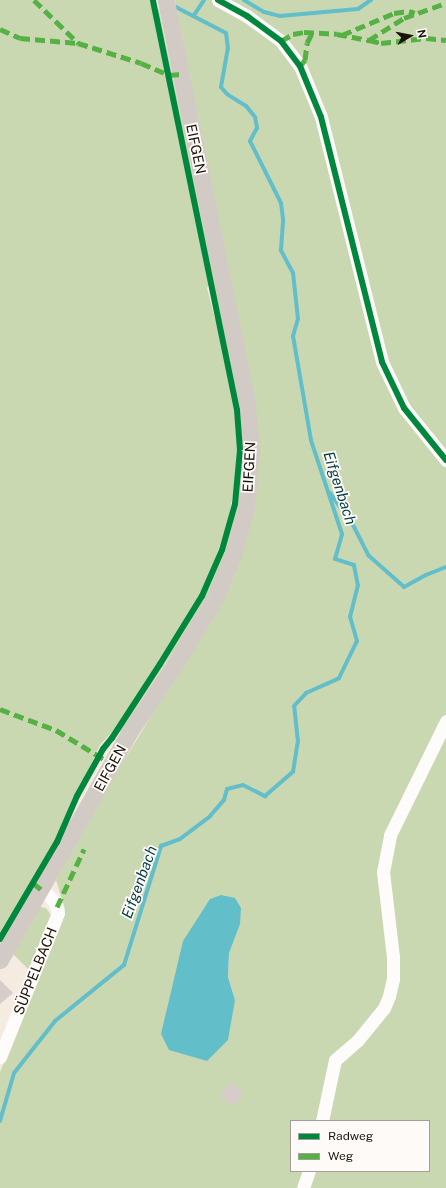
<!DOCTYPE html>
<html>
<head>
<meta charset="utf-8">
<style>
  body { margin:0 }
  #map { position:relative; width:446px; height:1188px; overflow:hidden; background:#f6ebe1; font-family:"Public Sans",sans-serif }
  div>[style] { position:absolute }
  .green>* { inset:0; background:#cad8b2 }
  .water>* { inset:0; background:#62bec8 }
  .stream>* { height:4px; margin:-2px; padding:0 2px; transform-origin:2px; border-radius:2px; background:#62bec8 }
  .building>* { inset:0; background:#d6ccc9; transform-origin:0 0 }
  .minor>* { height:13px; margin:-6.5px; padding:0 6.5px; transform-origin:6.5px; border-radius:6.5px; background:#fefcfa }
  .major>* { height:17px; margin:-8.5px; padding:0 8.5px; transform-origin:8.5px; border-radius:8.5px; background:#d2cbc5 }
  .quiet>* { height:5px; margin-top:-2.5px; transform-origin:0; background:repeating-linear-gradient(90deg,#55b144 0 10px,transparent 0 15px) }
  .cycleway>* { height:6px; margin:-3px; padding:0 3px; transform-origin:3px; border-radius:3px; background:#00873e }
  span { translate:-50% -50%; white-space:nowrap; text-align:center; line-height:1.15; -webkit-text-stroke:3.5px #fefaf7; paint-order:stroke }
  .street-label { font-size:14px; color:#1a130d }
  .water-label { font-size:15px; color:#023e46; font-style:italic }
  .legend { position:absolute; left:290px; top:1120px; width:140px; height:52px; box-sizing:border-box; background:#fefaf7; border:1px solid #a39e99; margin:0; padding:5px 7px; list-style:none; font-size:12px; color:#1a130d }
  .legend li { display:flex; align-items:center; gap:8px; height:20px }
  .legend b { width:20px; border:1px solid #a39e99 }
  .north { position:absolute; left:390px; top:16px; width:40px; height:40px; -webkit-text-stroke:3px #fefaf7; paint-order:stroke; rotate:80deg; font-size:11px; font-weight:700; line-height:16px; text-align:center; color:#1a130d }
  .north::after { content:''; display:block; margin:auto; width:14px; height:18px; background:#1a130d; clip-path:polygon(50% 0,100% 100%,50% 72%,0 100%) }
</style>
</head>
<body>
<div id="map">
  <div class="green">
    <div style="clip-path:polygon(evenodd,0 0,149px 0,159px 10px,238px 394px,244px 450px,242px 485px,235px 525px,219px 573px,197px 616px,120px 732px,119px 729px,182px 633px,209px 588px,224px 550px,232px 525px,239px 476px,234px 490px,227px 525px,207px 581px,193px 608px,148px 680px,117px 727px,100px 745px,53px 844px,0 936px,0 0,211px 274px,221px 321px,215px 319px,207px 288px,211px 281px,211px 274px,0 0,231px 367px,240px 415px,239px 416px,235px 407px,228px 375px,231px 367px)"></div>
    <div style="clip-path:polygon(evenodd,175px 0,446px 0,446px 1188px,308px 1188px,313px 1171px,429px 1171px,429px 1121px,291px 1121px,291px 1171px,304px 1171px,299px 1188px,0 1188px,0 1072px,63px 920px,65px 909px,56px 880px,92px 813px,181px 667px,253px 510px,256px 491px,258px 453px,175px 0,235px 898px,233px 938px,229px 953px,228px 977px,235px 1000px,207px 1061px,235px 898px)"></div>
    <div style="clip-path:polygon(40px 907px,46px 908px,51px 915px,30px 971px,13px 954px)"></div>
  </div>
  <div class="water">
    <div style="clip-path:polygon(221px 895px,235px 898px,241px 908px,240px 924px,229px 953px,228px 977px,235px 1000px,228px 1040px,207px 1061px,169px 1050px,161px 1034px,183px 941px,210px 899px)"></div>
  </div>
  <div class="stream">
    <div style="left:244px;top:0;width:23px;rotate:31deg"></div>
    <div style="left:264px;top:12px;width:16px;rotate:14deg"></div>
    <div style="left:280px;top:16px;width:78px;rotate:-5.1deg"></div>
    <div style="left:358px;top:9px;width:16px;rotate:-35deg"></div>
    <div style="left:194px;top:15px;width:18px;rotate:-56deg"></div>
    <div style="left:330px;top:493px;width:37px;rotate:54deg"></div>
    <div style="left:352px;top:523px;width:36px;rotate:63deg"></div>
    <div style="left:368px;top:555px;width:48px;rotate:41.6deg"></div>
    <div style="left:404px;top:587px;width:25px;rotate:-29deg"></div>
    <div style="left:426px;top:575px;width:22px;rotate:-22deg"></div>
    <div style="left:0;top:1121px;width:50px;rotate:-73.7deg"></div>
    <div style="left:14px;top:1073px;width:66px;rotate:-51.7deg"></div>
    <div style="left:55px;top:1021px;width:89px;rotate:-39.1deg"></div>
    <div style="left:124px;top:965px;width:125px;rotate:-72.7deg"></div>
    <div style="left:161px;top:846px;width:20px;rotate:-20deg"></div>
    <div style="left:180px;top:839px;width:38px;rotate:-37deg"></div>
    <div style="left:210px;top:816px;width:21px;rotate:-49deg"></div>
    <div style="left:224px;top:800px;width:11px;rotate:-75deg"></div>
    <div style="left:227px;top:789px;width:16px;rotate:-14deg"></div>
    <div style="left:243px;top:785px;width:25px;rotate:27deg"></div>
    <div style="left:265px;top:796px;width:37px;rotate:-41deg"></div>
    <div style="left:293px;top:772px;width:30px;rotate:-81deg"></div>
    <div style="left:298px;top:742px;width:36px;rotate:-96deg"></div>
    <div style="left:294px;top:706px;width:18px;rotate:-47deg"></div>
    <div style="left:306px;top:693px;width:36px;rotate:-24deg"></div>
    <div style="left:339px;top:678px;width:41px;rotate:-64.1deg"></div>
    <div style="left:357px;top:641px;width:25px;rotate:-106deg"></div>
    <div style="left:350px;top:617px;width:32px;rotate:-76deg"></div>
    <div style="left:358px;top:586px;width:21px;rotate:-101deg"></div>
    <div style="left:354px;top:565px;width:20px;rotate:-162deg"></div>
    <div style="left:335px;top:559px;width:26px;rotate:-74deg"></div>
    <div style="left:342px;top:534px;width:99px;rotate:-108.3deg"></div>
    <div style="left:311px;top:440px;width:106px;rotate:-99.8deg"></div>
    <div style="left:293px;top:336px;width:18px;rotate:-74deg"></div>
    <div style="left:298px;top:319px;width:46px;rotate:-96.2deg"></div>
    <div style="left:293px;top:273px;width:26px;rotate:-118deg"></div>
    <div style="left:281px;top:250px;width:31px;rotate:-86deg"></div>
    <div style="left:283px;top:219px;width:16px;rotate:-97deg"></div>
    <div style="left:281px;top:203px;width:69px;rotate:-116.6deg"></div>
    <div style="left:250px;top:141px;width:15px;rotate:-62deg"></div>
    <div style="left:257px;top:128px;width:11px;rotate:-100deg"></div>
    <div style="left:255px;top:117px;width:14px;rotate:-129deg"></div>
    <div style="left:246px;top:106px;width:22px;rotate:-148deg"></div>
    <div style="left:227px;top:94px;width:9px;rotate:-131deg"></div>
    <div style="left:221px;top:87px;width:39px;rotate:-80deg"></div>
    <div style="left:228px;top:49px;width:16px;rotate:-97deg"></div>
    <div style="left:226px;top:33px;width:61px;rotate:-152.6deg"></div>
  </div>
  <div class="building">
    <div style="clip-path:polygon(0 980px,13px 993px,0 1004px)"></div>
    <div style="left:232px;top:1082px;width:17px;height:17px;rotate:45deg"></div>
  </div>
  <div class="minor">
    <div style="left:218px;top:0;width:33px;rotate:29deg"></div>
    <div style="left:247px;top:16px;width:42px;rotate:36.3deg"></div>
    <div style="left:281px;top:41px;width:31px;rotate:53deg"></div>
    <div style="left:300px;top:66px;width:55px;rotate:67.6deg"></div>
    <div style="left:321px;top:117px;width:252px;rotate:76deg"></div>
    <div style="left:382px;top:362px;width:51px;rotate:64.4deg"></div>
    <div style="left:404px;top:408px;width:67px;rotate:51.1deg"></div>
    <div style="left:0;top:1057px;width:155px;rotate:-68.1deg"></div>
    <div style="left:58px;top:913px;width:11px;rotate:-105deg"></div>
    <div style="left:55px;top:902px;width:18px;rotate:-137deg"></div>
    <div style="left:322px;top:1121px;width:62px;rotate:-78deg"></div>
    <div style="left:335px;top:1060px;width:30px;rotate:-41deg"></div>
    <div style="left:358px;top:1040px;width:41px;rotate:-50.9deg"></div>
    <div style="left:384px;top:1008px;width:13px;rotate:-67deg"></div>
    <div style="left:389px;top:996px;width:17px;rotate:-77deg"></div>
    <div style="left:393px;top:979px;width:22px;rotate:-90deg"></div>
    <div style="left:393px;top:957px;width:86px;rotate:-96.7deg"></div>
    <div style="left:383px;top:872px;width:38px;rotate:-79deg"></div>
    <div style="left:390px;top:835px;width:127px;rotate:-63.8deg"></div>
    <div style="left:303px;top:1188px;width:18px;rotate:-71deg"></div>
  </div>
  <div class="major">
    <div style="left:0;top:960px;width:263px;rotate:-60.4deg"></div>
    <div style="left:130px;top:731px;width:81px;rotate:-56.1deg"></div>
    <div style="left:175px;top:664px;width:79px;rotate:-58.9deg"></div>
    <div style="left:216px;top:596px;width:48px;rotate:-67.8deg"></div>
    <div style="left:234px;top:552px;width:46px;rotate:-74.7deg"></div>
    <div style="left:246px;top:508px;width:59px;rotate:-85.2deg"></div>
    <div style="left:251px;top:449px;width:51px;rotate:-95.6deg"></div>
    <div style="left:246px;top:398px;width:406px;rotate:-101.4deg"></div>
  </div>
  <div class="quiet">
    <div style="left:34px;top:0;width:62px;rotate:44.3deg"></div>
    <div style="left:0;top:29px;width:22px;rotate:24deg"></div>
    <div style="left:20px;top:38px;width:58px;rotate:4.9deg"></div>
    <div style="left:78px;top:43px;width:66px;rotate:17.6deg"></div>
    <div style="left:141px;top:63px;width:30px;rotate:23deg"></div>
    <div style="left:169px;top:75px;width:12px;rotate:-5deg"></div>
    <div style="left:342px;top:35px;width:56px;rotate:-22.9deg"></div>
    <div style="left:394px;top:13px;width:15px;rotate:-8deg"></div>
    <div style="left:409px;top:11px;width:6px;rotate:18deg"></div>
    <div style="left:369px;top:40px;width:12px;rotate:14deg"></div>
    <div style="left:381px;top:43px;width:45px;rotate:-6.3deg"></div>
    <div style="left:426px;top:38px;width:20px;rotate:6deg"></div>
    <div style="left:281px;top:41px;width:14px;rotate:-30deg"></div>
    <div style="left:293px;top:34px;width:11px;rotate:-10deg"></div>
    <div style="left:304px;top:32px;width:33px;rotate:3deg"></div>
    <div style="left:337px;top:34px;width:33px;rotate:11deg"></div>
    <div style="left:369px;top:40px;width:41px;rotate:-32.2deg"></div>
    <div style="left:404px;top:18px;width:45px;rotate:-19.7deg"></div>
    <div style="left:300px;top:66px;width:8px;rotate:-50deg"></div>
    <div style="left:305px;top:60px;width:17px;rotate:-83deg"></div>
    <div style="left:307px;top:43px;width:11px;rotate:-63deg"></div>
    <div style="left:0;top:709px;width:60px;rotate:20.6deg"></div>
    <div style="left:56px;top:730px;width:66px;rotate:31.3deg"></div>
    <div style="left:33px;top:883px;width:11px;rotate:38deg"></div>
    <div style="left:57px;top:907px;width:64px;rotate:-65deg"></div>
  </div>
  <div class="cycleway">
    <div style="left:218px;top:0;width:33px;rotate:29deg"></div>
    <div style="left:247px;top:16px;width:42px;rotate:36.3deg"></div>
    <div style="left:281px;top:41px;width:31px;rotate:53deg"></div>
    <div style="left:300px;top:66px;width:55px;rotate:67.6deg"></div>
    <div style="left:321px;top:117px;width:252px;rotate:76deg"></div>
    <div style="left:382px;top:362px;width:51px;rotate:64.4deg"></div>
    <div style="left:404px;top:408px;width:67px;rotate:51.1deg"></div>
    <div style="left:0;top:939px;width:113px;rotate:-59.6deg"></div>
    <div style="left:57px;top:842px;width:50px;rotate:-66.5deg"></div>
    <div style="left:77px;top:796px;width:54px;rotate:-61deg"></div>
    <div style="left:103px;top:749px;width:14px;rotate:-51deg"></div>
    <div style="left:112px;top:738px;width:88px;rotate:-57deg"></div>
    <div style="left:160px;top:664px;width:80px;rotate:-58.3deg"></div>
    <div style="left:202px;top:596px;width:50px;rotate:-66.5deg"></div>
    <div style="left:222px;top:550px;width:48px;rotate:-74.2deg"></div>
    <div style="left:235px;top:504px;width:54px;rotate:-84.7deg"></div>
    <div style="left:240px;top:450px;width:40px;rotate:-94.3deg"></div>
    <div style="left:237px;top:410px;width:419px;rotate:-101.6deg"></div>
  </div>
  <div class="street-label">
    <span style="left:196px;top:149px;rotate:78deg">EIFGEN</span>
    <span style="left:249px;top:467px;rotate:-87deg">EIFGEN</span>
    <span style="left:110px;top:768px;rotate:-61deg">EIFGEN</span>
    <span style="left:35px;top:971px;rotate:-68deg">SÜPPELBACH</span>
  </div>
  <div class="water-label">
    <span style="left:340px;top:488px;rotate:72deg">Eifgenbach</span>
    <span style="left:139px;top:882px;rotate:-70deg">Eifgenbach</span>
  </div>
  <ul class="legend">
  <li><b style="height:5px;background:#00873e"></b>Radweg</li>
  <li><b style="height:5px;background:#55b144"></b>Weg</li>
  </ul>
  <div class="north">N</div>
</div>
</body>
</html>
